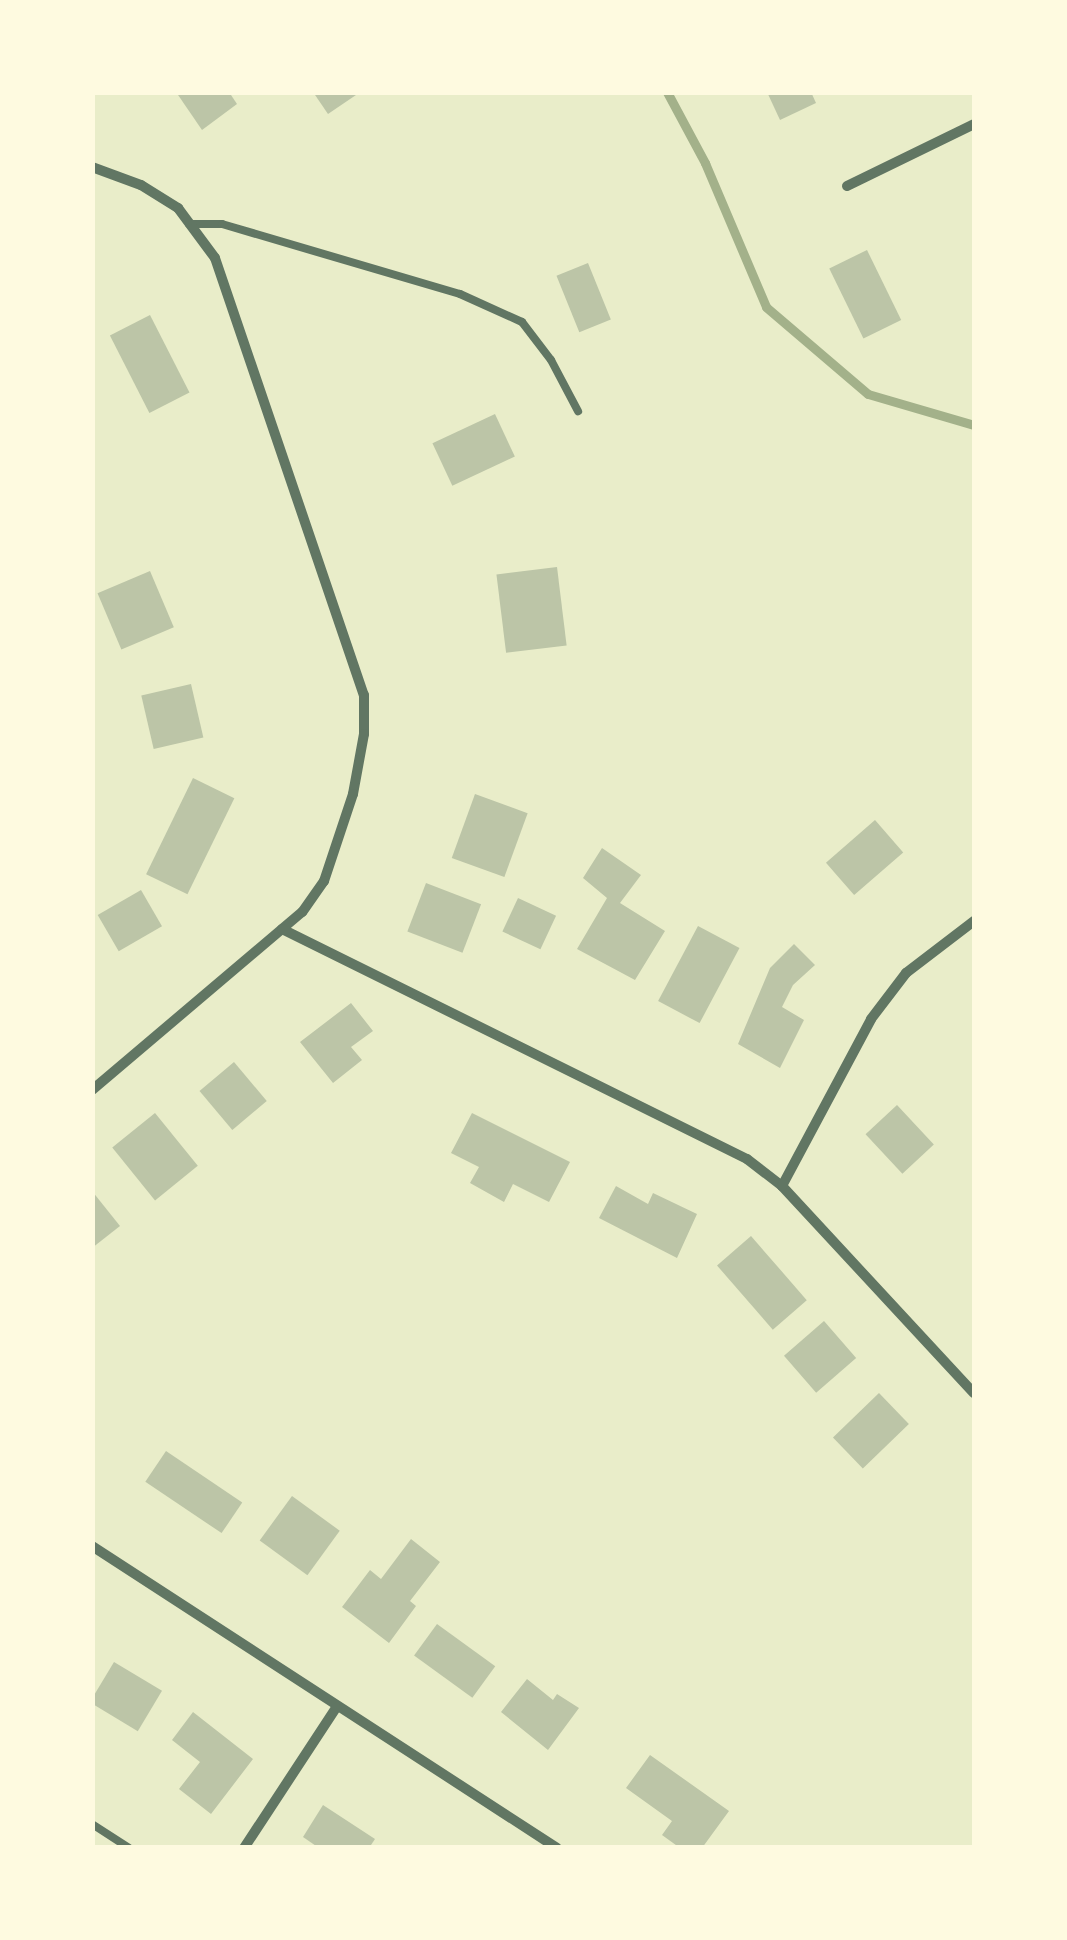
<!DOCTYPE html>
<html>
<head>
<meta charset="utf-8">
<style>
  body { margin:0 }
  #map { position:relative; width:1067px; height:1940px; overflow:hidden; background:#e9edc9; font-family:Commissioner,sans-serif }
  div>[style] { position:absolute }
  .stream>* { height:9px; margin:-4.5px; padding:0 4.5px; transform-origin:4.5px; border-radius:4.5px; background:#a3b18a }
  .building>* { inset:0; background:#bcc5a7; transform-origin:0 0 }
  .service>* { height:8px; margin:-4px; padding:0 4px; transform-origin:4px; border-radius:4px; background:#617663 }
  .minor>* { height:10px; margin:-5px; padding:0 5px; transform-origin:5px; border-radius:5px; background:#617663 }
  span { translate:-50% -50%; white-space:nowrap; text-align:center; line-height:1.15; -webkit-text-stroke:10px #fefae0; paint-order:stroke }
  .frame { position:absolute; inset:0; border:95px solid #fefae0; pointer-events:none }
</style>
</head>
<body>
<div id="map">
  <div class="stream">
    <div style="left:667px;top:92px;width:81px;rotate:61.8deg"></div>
    <div style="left:705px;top:163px;width:156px;rotate:67deg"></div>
    <div style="left:766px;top:307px;width:134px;rotate:40.5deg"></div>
    <div style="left:868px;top:394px;width:110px;rotate:16.3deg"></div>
  </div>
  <div class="building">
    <div style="clip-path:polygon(176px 92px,229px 92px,237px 104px,202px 130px)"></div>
    <div style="clip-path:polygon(313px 92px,354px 92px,356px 95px,328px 114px)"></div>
    <div style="clip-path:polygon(767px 92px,811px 92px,816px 103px,780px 120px)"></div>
    <div style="left:867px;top:250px;width:78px;height:42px;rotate:64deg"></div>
    <div style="left:588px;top:263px;width:61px;height:34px;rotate:68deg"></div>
    <div style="left:150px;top:315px;width:87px;height:45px;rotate:63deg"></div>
    <div style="left:495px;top:414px;width:47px;height:69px;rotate:65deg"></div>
    <div style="left:557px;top:567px;width:79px;height:61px;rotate:83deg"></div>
    <div style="left:150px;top:571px;width:61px;height:57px;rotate:67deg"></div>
    <div style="left:191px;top:684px;width:55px;height:51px;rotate:77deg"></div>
    <div style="left:193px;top:778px;width:46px;height:107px;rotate:26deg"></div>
    <div style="left:475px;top:794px;width:56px;height:68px;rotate:20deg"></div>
    <div style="left:875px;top:820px;width:43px;height:65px;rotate:49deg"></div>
    <div style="clip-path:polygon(602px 848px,641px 875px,620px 903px,665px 931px,635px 980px,577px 949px,607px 898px,583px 878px)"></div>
    <div style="left:426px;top:883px;width:59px;height:52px;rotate:21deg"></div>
    <div style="left:141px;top:890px;width:42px;height:50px;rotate:60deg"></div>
    <div style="left:518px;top:898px;width:42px;height:37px;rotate:25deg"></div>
    <div style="left:698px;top:926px;width:47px;height:85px;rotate:28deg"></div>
    <div style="clip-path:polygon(794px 944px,815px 965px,793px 985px,782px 1007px,804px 1020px,780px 1068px,738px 1044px,770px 968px)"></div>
    <div style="clip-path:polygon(351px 1003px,373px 1031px,351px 1047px,362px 1060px,333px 1083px,300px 1042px)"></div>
    <div style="left:234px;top:1062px;width:51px;height:45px;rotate:50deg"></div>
    <div style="left:897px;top:1105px;width:54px;height:43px;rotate:47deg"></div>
    <div style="left:155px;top:1113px;width:68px;height:55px;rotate:51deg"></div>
    <div style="clip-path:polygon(472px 1113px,570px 1162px,549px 1202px,513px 1184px,504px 1202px,470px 1183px,479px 1167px,451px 1153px)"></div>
    <div style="clip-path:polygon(616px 1186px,648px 1204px,653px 1193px,697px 1214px,677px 1258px,599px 1218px)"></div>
    <div style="clip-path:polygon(92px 1191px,120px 1226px,92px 1248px)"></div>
    <div style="left:751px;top:1236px;width:85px;height:45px;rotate:49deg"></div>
    <div style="left:824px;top:1321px;width:49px;height:53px;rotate:49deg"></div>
    <div style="left:879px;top:1393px;width:43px;height:64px;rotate:46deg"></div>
    <div style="left:166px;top:1451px;width:92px;height:37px;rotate:34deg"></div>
    <div style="left:292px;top:1496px;width:59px;height:55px;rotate:36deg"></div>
    <div style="clip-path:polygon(411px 1539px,440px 1562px,410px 1601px,416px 1606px,389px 1643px,342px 1607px,370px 1570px,381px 1579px)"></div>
    <div style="left:437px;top:1624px;width:72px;height:39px;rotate:36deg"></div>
    <div style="left:114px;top:1662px;width:56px;height:47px;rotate:31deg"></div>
    <div style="clip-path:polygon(527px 1679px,553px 1700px,557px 1694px,579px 1708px,548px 1750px,501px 1712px)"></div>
    <div style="clip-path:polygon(193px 1712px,253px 1759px,211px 1814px,179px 1789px,200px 1762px,172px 1740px)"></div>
    <div style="clip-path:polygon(650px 1755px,729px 1811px,702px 1848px,680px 1848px,662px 1835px,672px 1821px,626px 1788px)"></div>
    <div style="clip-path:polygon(323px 1805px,375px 1839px,369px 1848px,319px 1848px,303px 1837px)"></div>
  </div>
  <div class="service">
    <div style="left:189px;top:224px;width:33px"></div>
    <div style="left:222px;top:224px;width:248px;rotate:16.4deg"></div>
    <div style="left:460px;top:294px;width:68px;rotate:24.3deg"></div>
    <div style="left:522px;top:322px;width:48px;rotate:52.7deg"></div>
    <div style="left:551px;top:360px;width:58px;rotate:62.1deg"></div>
    <div style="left:92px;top:1824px;width:44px;rotate:33deg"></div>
  </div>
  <div class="minor">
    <div style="left:92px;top:167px;width:52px;rotate:20.2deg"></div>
    <div style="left:141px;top:185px;width:44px;rotate:31.9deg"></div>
    <div style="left:178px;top:208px;width:62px;rotate:53.5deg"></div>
    <div style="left:215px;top:258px;width:462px;rotate:71.2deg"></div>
    <div style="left:364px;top:695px;width:39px;rotate:90deg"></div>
    <div style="left:364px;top:734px;width:61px;rotate:100.4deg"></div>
    <div style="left:353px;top:794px;width:92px;rotate:108.4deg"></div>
    <div style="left:324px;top:881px;width:38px;rotate:125deg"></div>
    <div style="left:302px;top:912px;width:275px;rotate:139.7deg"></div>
    <div style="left:847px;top:186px;width:141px;rotate:-26deg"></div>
    <div style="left:282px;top:929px;width:519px;rotate:26.32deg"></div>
    <div style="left:747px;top:1159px;width:44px;rotate:37.6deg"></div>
    <div style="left:782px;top:1186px;width:282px;rotate:47.2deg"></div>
    <div style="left:782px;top:1186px;width:189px;rotate:-61.9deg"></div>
    <div style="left:871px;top:1019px;width:58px;rotate:-52.7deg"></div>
    <div style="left:906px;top:973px;width:86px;rotate:-37.4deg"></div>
    <div style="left:92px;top:1546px;width:554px;rotate:33deg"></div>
    <div style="left:244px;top:1848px;width:168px;rotate:-56.7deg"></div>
  </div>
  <div class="frame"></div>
</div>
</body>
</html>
